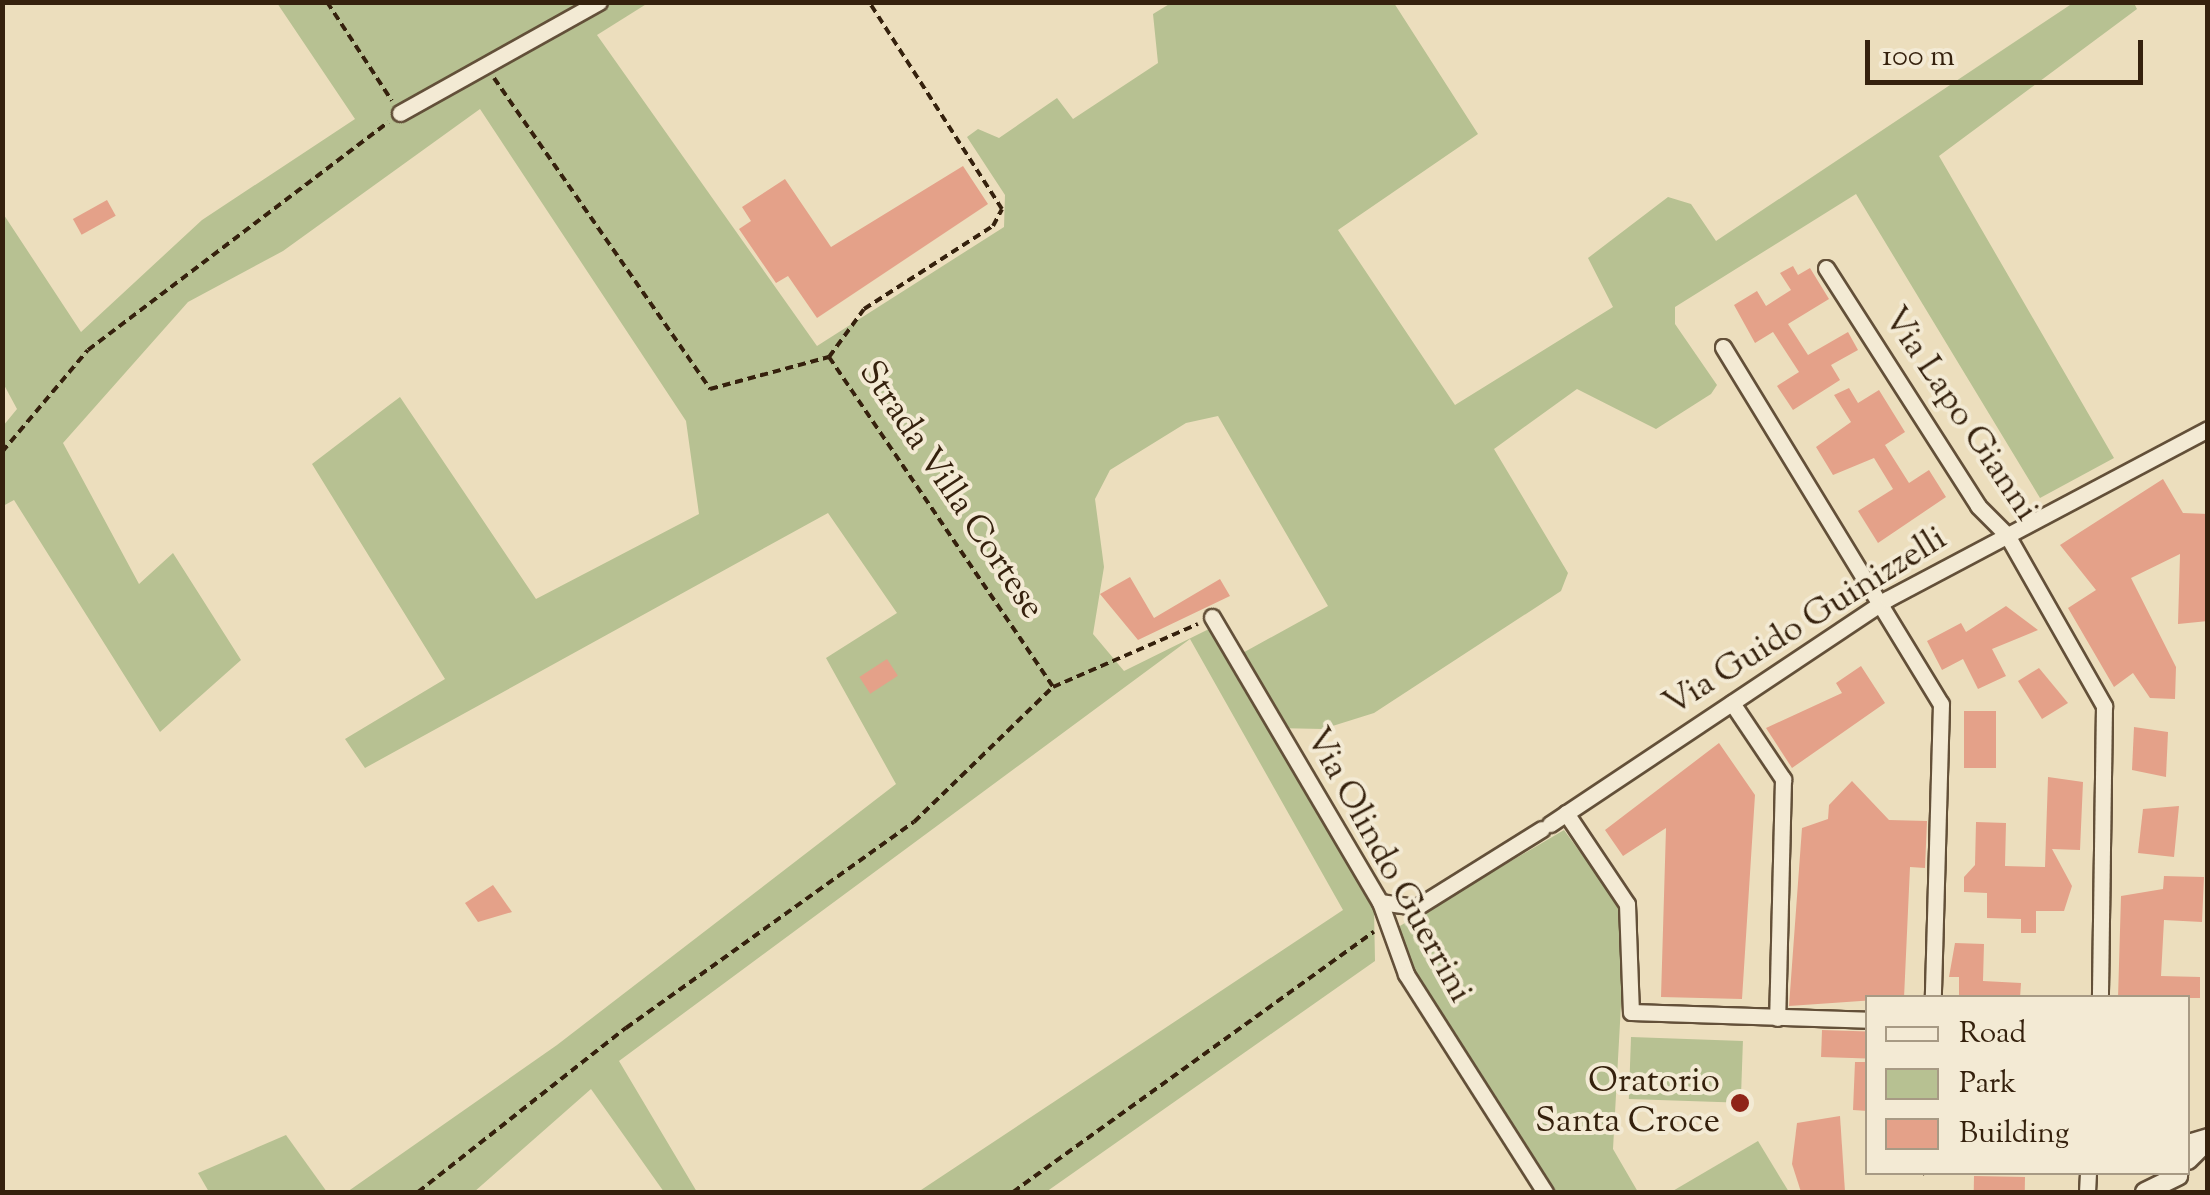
<!DOCTYPE html>
<html>
<head>
<meta charset="utf-8">
<style>
  body { margin:0 }
  #map { position:relative; width:2210px; height:1195px; overflow:hidden; background:#ecdebd; font-family:"Sorts Mill Goudy",serif }
  div>[style] { position:absolute }
  .green>* { inset:0; background:#b7c192; transform-origin:0 0 }
  .building>* { inset:0; background:#e4a189; transform-origin:0 0 }
  .path>* { height:4px; margin-top:-2px; transform-origin:0; background:repeating-linear-gradient(90deg,#35210d 0 8px,transparent 0 13px) }
  .roads { filter:drop-shadow(2px 0 #635039) drop-shadow(-2px 0 #635039) drop-shadow(0 2px #635039) drop-shadow(0 -2px #635039) }
  .minor>* { height:15px; margin:-7.5px; padding:0 7.5px; transform-origin:7.5px; border-radius:7.5px; background:#f3ead4 }
  .tertiary>* { height:18px; margin:-9px; padding:0 9px; transform-origin:9px; border-radius:9px; background:#f3ead4 }
  .dots>* { width:28px; height:28px; translate:-50% -50%; box-sizing:border-box; border:5px solid #f3ead4; border-radius:50% }
  span { translate:-50% -50%; white-space:nowrap; text-align:center; line-height:1.15; -webkit-text-stroke:8px #f3ead4; paint-order:stroke }
  .street-label { font-size:35px; color:#35210d }
  .poi-label { font-size:35px; color:#35210d }
  .right { translate:-100% -50%; text-align:right }
  .frame { position:absolute; inset:0; border:5px solid #35210d; pointer-events:none }
  .legend { position:absolute; left:1865px; top:995px; width:325px; height:180px; box-sizing:border-box; background:#f3ead4; border:2px solid #a79a84; margin:0; padding:12px 18px; list-style:none; font-size:30px; color:#35210d }
  .legend li { display:flex; align-items:center; gap:20px; height:50px }
  .legend b { width:50px; border:2px solid #a79a84 }
  .scale { position:absolute; left:1865px; top:40px; width:278px; height:45px; box-sizing:border-box; border:5px solid #35210d; border-top:0; padding-left:12px; font-size:30px; line-height:35px; white-space:nowrap; color:#35210d; -webkit-text-stroke:8px #f3ead4; paint-order:stroke }
</style>
</head>
<body>
<div id="map">
  <div class="green">
    <div style="clip-path:polygon(evenodd,277px 3px,648px 3px,597px 35px,817px 346px,1004px 227px,1005px 195px,967px 137px,978px 129px,999px 138px,1057px 98px,1073px 119px,1158px 63px,1153px 14px,1171px 3px,1394px 3px,1478px 134px,1338px 230px,1455px 405px,1613px 307px,1588px 258px,1668px 197px,1691px 204px,1716px 241px,2073px 3px,2134px 3px,2137px 9px,1939px 156px,2114px 458px,2040px 498px,1856px 194px,1675px 307px,1675px 324px,1717px 385px,1711px 394px,1656px 429px,1577px 389px,1494px 449px,1568px 573px,1561px 591px,1374px 713px,1323px 729px,1275px 728px,1374px 910px,1375px 961px,1046px 1192px,918px 1192px,1343px 910px,1190px 639px,619px 1061px,697px 1192px,664px 1192px,591px 1089px,474px 1192px,347px 1192px,557px 1045px,896px 784px,826px 658px,897px 613px,828px 513px,365px 768px,345px 739px,445px 679px,312px 464px,388px 406px,400px 397px,536px 599px,699px 514px,686px 421px,480px 109px,283px 251px,188px 302px,63px 443px,139px 584px,173px 553px,241px 660px,160px 732px,14px 500px,3px 506px,3px 426px,17px 409px,3px 383px,2px 212px,81px 332px,202px 220px,355px 119px,277px 3px,1218px 416px,1328px 606px,1230px 660px,1211px 628px,1124px 671px,1093px 634px,1104px 567px,1095px 499px,1110px 470px,1186px 423px,1218px 416px)"></div>
    <div style="clip-path:polygon(1564px 830px,1626px 915px,1613px 1149px,1638px 1192px,1550px 1192px,1402px 959px,1393px 930px)"></div>
    <div style="left:1631px;top:1037px;width:112px;height:62px;rotate:2deg"></div>
    <div style="clip-path:polygon(286px 1135px,327px 1192px,209px 1192px,198px 1173px)"></div>
    <div style="clip-path:polygon(1758px 1141px,1789px 1192px,1671px 1192px)"></div>
  </div>
  <div class="building">
    <div style="clip-path:polygon(963px 166px,988px 204px,817px 318px,788px 276px,776px 283px,739px 229px,751px 221px,742px 207px,785px 179px,831px 247px)"></div>
    <div style="left:107px;top:200px;width:18px;height:39px;rotate:61deg"></div>
    <div style="clip-path:polygon(1793px 266px,1798px 275px,1810px 268px,1829px 299px,1788px 324px,1808px 355px,1848px 332px,1858px 350px,1831px 365px,1840px 380px,1793px 410px,1777px 386px,1799px 372px,1773px 332px,1755px 343px,1734px 305px,1757px 291px,1766px 306px,1791px 290px,1780px 273px)"></div>
    <div style="clip-path:polygon(1849px 388px,1858px 403px,1879px 390px,1905px 432px,1885px 445px,1909px 483px,1929px 470px,1946px 497px,1878px 543px,1858px 511px,1893px 489px,1874px 458px,1833px 475px,1816px 447px,1851px 422px,1834px 395px)"></div>
    <div style="clip-path:polygon(2163px 479px,2183px 513px,2208px 514px,2208px 621px,2178px 624px,2180px 554px,2131px 578px,2176px 667px,2175px 699px,2150px 698px,2133px 673px,2114px 687px,2068px 608px,2096px 590px,2060px 545px)"></div>
    <div style="clip-path:polygon(1130px 577px,1154px 618px,1220px 579px,1230px 596px,1138px 640px,1100px 594px)"></div>
    <div style="clip-path:polygon(2006px 606px,2038px 630px,1992px 649px,2006px 676px,1978px 689px,1963px 659px,1942px 670px,1927px 641px,1961px 623px,1966px 632px)"></div>
    <div style="left:887px;top:659px;width:20px;height:33px;rotate:57deg"></div>
    <div style="clip-path:polygon(1861px 666px,1885px 703px,1792px 768px,1766px 728px,1842px 693px,1836px 683px)"></div>
    <div style="clip-path:polygon(2039px 668px,2068px 703px,2042px 719px,2018px 681px)"></div>
    <div style="left:1964px;top:711px;width:32px;height:57px"></div>
    <div style="clip-path:polygon(2134px 727px,2168px 732px,2166px 777px,2132px 770px)"></div>
    <div style="clip-path:polygon(1719px 743px,1755px 795px,1742px 999px,1661px 997px,1666px 828px,1623px 856px,1605px 830px)"></div>
    <div style="clip-path:polygon(2048px 777px,2083px 782px,2080px 850px,2052px 849px,2072px 886px,2064px 911px,2036px 911px,2036px 933px,2021px 933px,2021px 919px,1987px 918px,1987px 893px,1964px 892px,1964px 877px,1975px 865px,1976px 822px,2006px 823px,2005px 866px,2045px 867px)"></div>
    <div style="clip-path:polygon(1852px 781px,1889px 820px,1927px 821px,1925px 868px,1910px 867px,1904px 998px,1789px 1006px,1802px 828px,1828px 819px,1829px 805px)"></div>
    <div style="clip-path:polygon(2179px 806px,2174px 857px,2138px 853px,2143px 809px)"></div>
    <div style="clip-path:polygon(2164px 876px,2204px 877px,2202px 922px,2164px 920px,2161px 976px,2200px 977px,2200px 998px,2118px 998px,2121px 896px,2163px 889px)"></div>
    <div style="clip-path:polygon(493px 885px,512px 912px,478px 922px,465px 903px)"></div>
    <div style="clip-path:polygon(1955px 943px,1984px 944px,1983px 981px,2021px 983px,2020px 998px,1959px 998px,1959px 977px,1949px 977px)"></div>
    <div style="left:1822px;top:1030px;width:46px;height:27px;rotate:2deg"></div>
    <div style="clip-path:polygon(1855px 1062px,1868px 1062px,1868px 1111px,1853px 1110px)"></div>
    <div style="clip-path:polygon(1840px 1116px,1845px 1192px,1801px 1192px,1792px 1164px,1797px 1123px)"></div>
    <div style="left:1974px;top:1176px;width:51px;height:16px;rotate:1deg"></div>
  </div>
  <div class="path">
    <div style="left:327px;top:2px;width:118px;rotate:56.7deg"></div>
    <div style="left:494px;top:78px;width:379px;rotate:55.2deg"></div>
    <div style="left:710px;top:389px;width:123px;rotate:-15.1deg"></div>
    <div style="left:829px;top:357px;width:399px;rotate:55.8deg"></div>
    <div style="left:1053px;top:687px;width:158px;rotate:-23.5deg"></div>
    <div style="left:829px;top:357px;width:59px;rotate:-53.9deg"></div>
    <div style="left:864px;top:309px;width:153px;rotate:-32.8deg"></div>
    <div style="left:993px;top:226px;width:19px;rotate:-62deg"></div>
    <div style="left:1002px;top:209px;width:246px;rotate:-122.7deg"></div>
    <div style="left:2px;top:452px;width:133px;rotate:-49.9deg"></div>
    <div style="left:88px;top:350px;width:377px;rotate:-37.2deg"></div>
    <div style="left:1922px;top:1174px;width:4px;rotate:-27deg"></div>
    <div style="left:418px;top:1192px;width:265px;rotate:-38.3deg"></div>
    <div style="left:626px;top:1028px;width:354px;rotate:-35.6deg"></div>
    <div style="left:914px;top:822px;width:194px;rotate:-44.2deg"></div>
    <div style="left:1013px;top:1192px;width:445px;rotate:-35.8deg"></div>
  </div>
  <div class="roads">
    <div class="minor">
      <div style="left:400px;top:113px;width:228px;rotate:-29.2deg"></div>
      <div style="left:1826px;top:268px;width:282px;rotate:57.4deg"></div>
      <div style="left:1978px;top:506px;width:41px;rotate:45deg"></div>
      <div style="left:2007px;top:535px;width:197px;rotate:60.4deg"></div>
      <div style="left:2104px;top:706px;width:292px;rotate:90.8deg"></div>
      <div style="left:1723px;top:347px;width:418px;rotate:58.6deg"></div>
      <div style="left:1941px;top:704px;width:294px;rotate:91.6deg"></div>
      <div style="left:1212px;top:617px;width:331px;rotate:59.5deg"></div>
      <div style="left:1380px;top:902px;width:77px;rotate:70.1deg"></div>
      <div style="left:1406px;top:974px;width:259px;rotate:57.5deg"></div>
      <div style="left:1732px;top:703px;width:92px;rotate:56.1deg"></div>
      <div style="left:1783px;top:779px;width:239px;rotate:91.4deg"></div>
      <div style="left:1566px;top:813px;width:110px;rotate:56.2deg"></div>
      <div style="left:1627px;top:904px;width:108px;rotate:87.9deg"></div>
      <div style="left:1631px;top:1012px;width:237px;rotate:1.9deg"></div>
      <div style="left:1550px;top:824px;width:405px;rotate:-33.7deg"></div>
      <div style="left:1887px;top:599px;width:363px;rotate:-27.9deg"></div>
      <div style="left:1380px;top:902px;width:37px;rotate:8deg"></div>
      <div style="left:1417px;top:907px;width:147px;rotate:-32deg"></div>
      <div style="left:2188px;top:1142px;width:21px;rotate:-17deg"></div>
      <div style="left:2087px;top:1192px;width:20px;rotate:-87deg"></div>
    </div>
    <div class="tertiary">
      <div style="left:2188px;top:1160px;width:28px;rotate:-45deg"></div>
      <div style="left:2145px;top:1192px;width:37px;rotate:-26deg"></div>
    </div>
  </div>
  <div class="dots">
    <div style="left:1740px;top:1103px;background:#8f2418"></div>
  </div>
  <div class="street-label">
    <span style="left:1959px;top:415px;rotate:56deg">Via Lapo Gianni</span>
    <span style="left:950px;top:491px;rotate:56deg">Strada Villa Cortese</span>
    <span style="left:1806px;top:623px;rotate:-32deg">Via Guido Guinizzelli</span>
    <span style="left:1387px;top:866px;rotate:61deg">Via Olindo Guerrini</span>
  </div>
  <div class="poi-label">
    <span class="right" style="left:1720px;top:1103px">Oratorio<br>Santa Croce</span>
  </div>
  <div class="frame"></div>
  <ul class="legend">
  <li><b style="height:12px;background:#f3ead4"></b>Road</li>
  <li><b style="height:28px;background:#b7c192"></b>Park</li>
  <li><b style="height:28px;background:#e4a189"></b>Building</li>
  </ul>
  <div class="scale">100 m</div>
</div>
</body>
</html>
